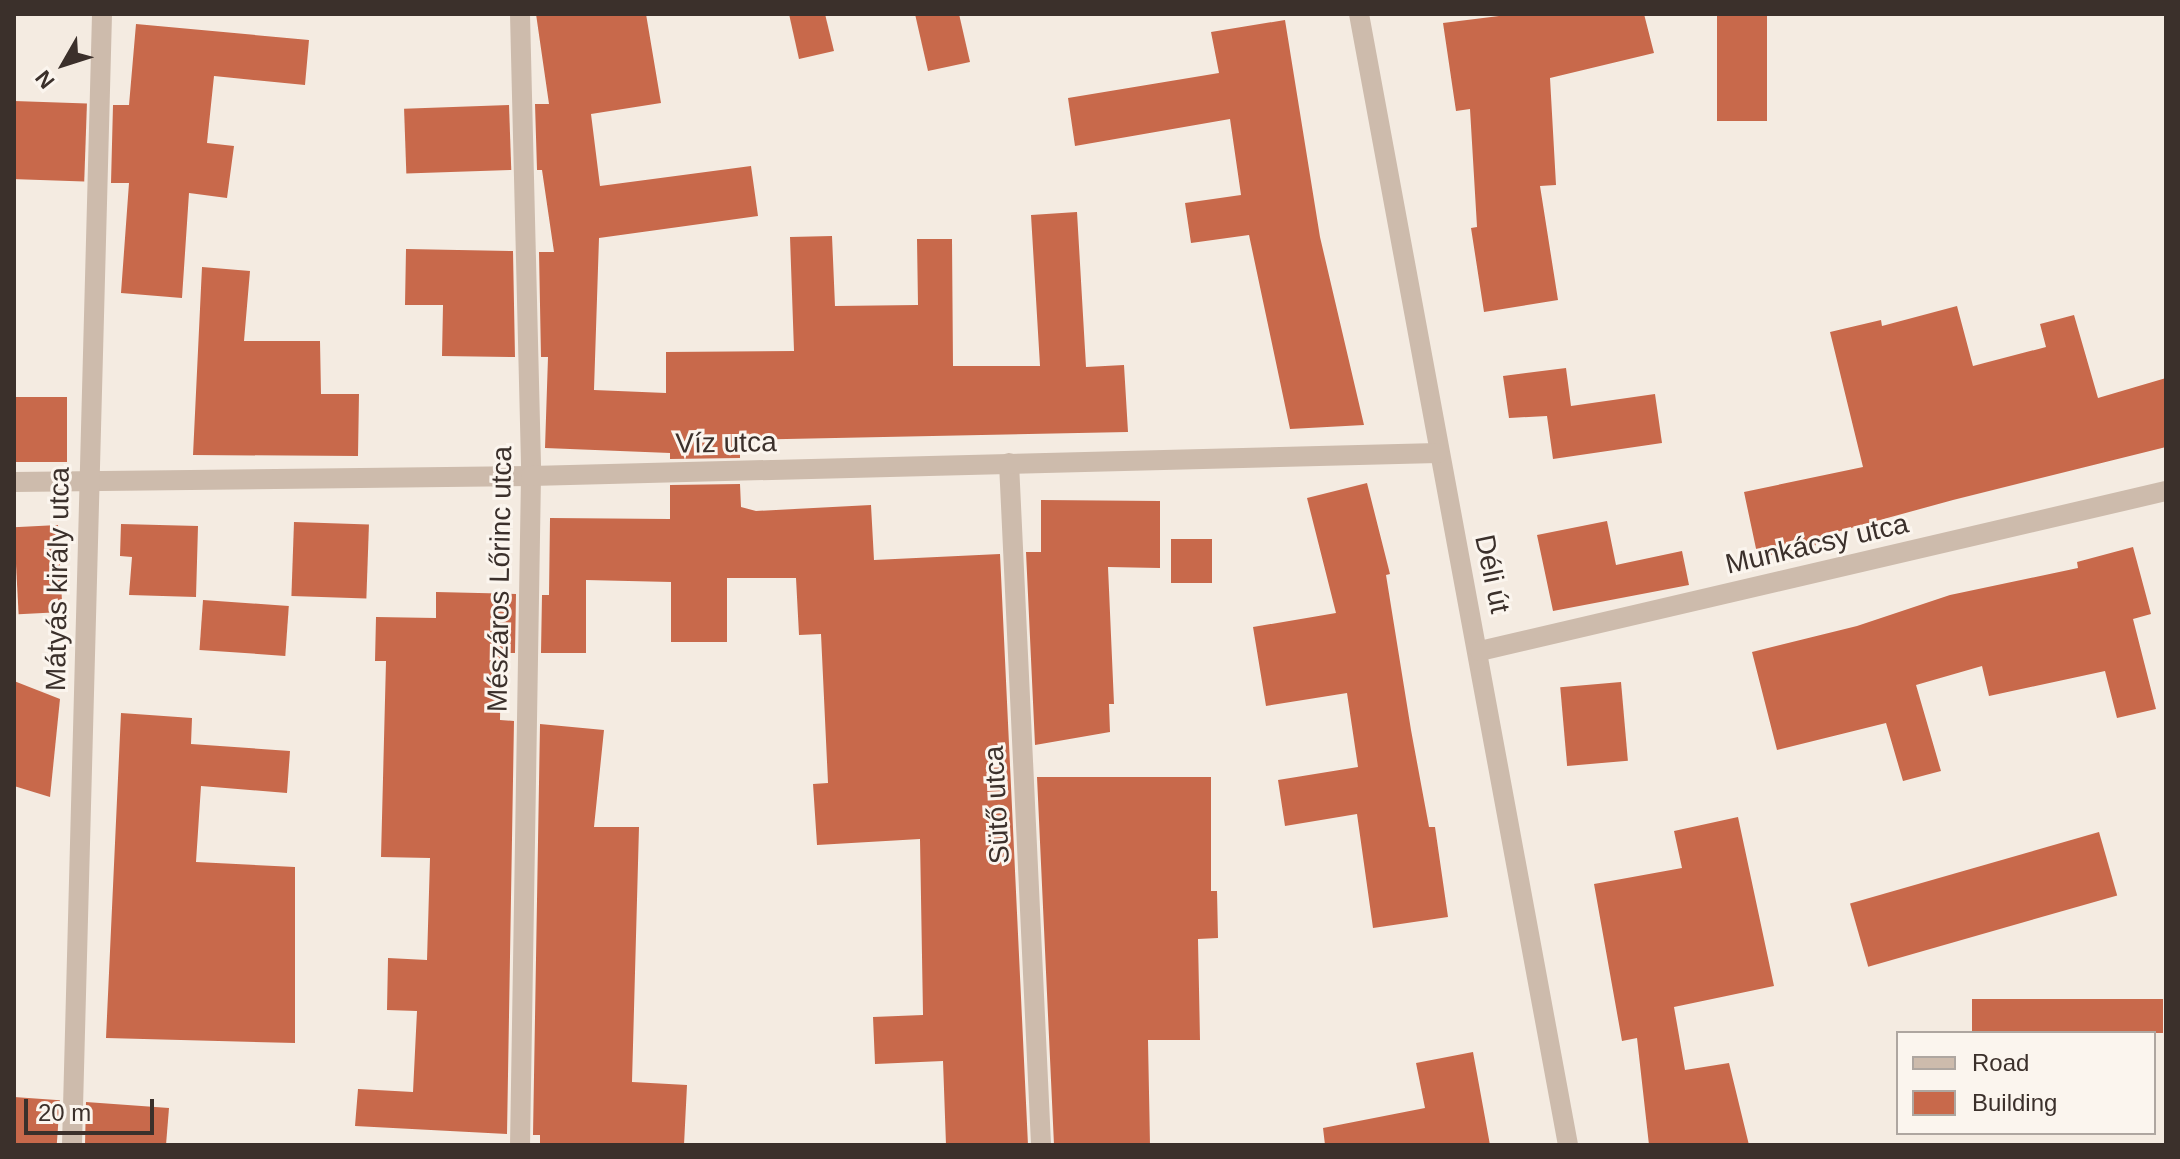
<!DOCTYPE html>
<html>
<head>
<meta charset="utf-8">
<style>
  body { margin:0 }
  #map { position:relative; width:2180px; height:1159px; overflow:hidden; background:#f4ebe1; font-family:Helvetica,sans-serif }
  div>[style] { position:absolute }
  .building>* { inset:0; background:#c8694b; transform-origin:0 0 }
  .minor>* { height:20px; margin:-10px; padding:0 10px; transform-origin:10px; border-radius:10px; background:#cdbbac }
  span { translate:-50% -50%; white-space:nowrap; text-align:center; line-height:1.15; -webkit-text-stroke:6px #fbf5ee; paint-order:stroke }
  .street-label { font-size:28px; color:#3b302b }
  .frame { position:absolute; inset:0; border:16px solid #3b302b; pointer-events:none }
  .legend { position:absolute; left:1896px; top:1031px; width:260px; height:104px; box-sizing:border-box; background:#fbf5ee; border:2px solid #aea6a0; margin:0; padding:10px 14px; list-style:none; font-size:24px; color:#3b302b }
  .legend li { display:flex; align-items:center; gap:16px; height:40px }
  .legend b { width:40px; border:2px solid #aea6a0 }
  .north { position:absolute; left:24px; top:24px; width:80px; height:80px; -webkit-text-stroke:6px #fbf5ee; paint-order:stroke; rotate:231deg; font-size:22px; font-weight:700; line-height:32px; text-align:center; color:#3b302b }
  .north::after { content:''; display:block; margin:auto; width:28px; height:36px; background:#3b302b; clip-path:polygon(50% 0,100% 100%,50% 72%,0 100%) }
  .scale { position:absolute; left:24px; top:1099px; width:130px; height:36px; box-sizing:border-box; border:4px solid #3b302b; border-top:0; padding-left:10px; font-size:24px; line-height:28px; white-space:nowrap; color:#3b302b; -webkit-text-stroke:6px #fbf5ee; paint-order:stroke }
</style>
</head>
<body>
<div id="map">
  <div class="building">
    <div style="clip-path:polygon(536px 14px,646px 14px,661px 103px,591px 114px,600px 186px,751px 166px,758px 216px,599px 238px,594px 390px,666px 393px,666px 352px,794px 351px,790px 237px,832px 236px,835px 306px,918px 305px,917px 239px,952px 239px,953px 366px,1040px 366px,1031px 215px,1077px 212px,1086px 367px,1124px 365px,1128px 432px,740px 440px,740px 458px,670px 459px,670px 453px,545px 448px,548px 357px,541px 357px,539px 252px,554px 252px,542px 170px,537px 170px,535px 104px,549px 104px)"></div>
    <div style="clip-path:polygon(789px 14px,825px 14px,834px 51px,799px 59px)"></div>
    <div style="clip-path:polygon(915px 14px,959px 14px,970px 62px,928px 71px)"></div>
    <div style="clip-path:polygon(1515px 14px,1644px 14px,1654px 53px,1550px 78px,1556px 185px,1540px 186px,1558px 300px,1484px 312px,1471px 228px,1477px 227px,1470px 109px,1456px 111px,1443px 23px)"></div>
    <div style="left:1717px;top:14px;width:50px;height:107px"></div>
    <div style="clip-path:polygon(1285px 20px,1320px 237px,1364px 425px,1290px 429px,1249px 235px,1191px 243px,1185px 203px,1241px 195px,1230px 119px,1075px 146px,1068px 98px,1219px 73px,1211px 32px)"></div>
    <div style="clip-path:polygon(136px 24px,309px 40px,305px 85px,214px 76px,207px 143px,234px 146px,227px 198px,189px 193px,182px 298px,121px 293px,129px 183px,111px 183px,113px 105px,129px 105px)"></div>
    <div style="left:14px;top:101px;width:73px;height:78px;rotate:2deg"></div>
    <div style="left:509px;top:105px;width:65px;height:105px;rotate:88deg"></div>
    <div style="clip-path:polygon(406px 249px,513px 251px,515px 357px,442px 356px,443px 305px,405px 305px)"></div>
    <div style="clip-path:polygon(202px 267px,250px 271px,244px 341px,320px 341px,321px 394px,359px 394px,358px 456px,193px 455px)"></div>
    <div style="clip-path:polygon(1957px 306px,1973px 366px,2046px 347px,2040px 324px,2074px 315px,2098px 398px,2166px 378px,2166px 447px,1953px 500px,1829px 534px,1830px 542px,1758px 558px,1744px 492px,1863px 467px,1830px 332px,1881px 320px,1882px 326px)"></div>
    <div style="clip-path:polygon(1566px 368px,1571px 406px,1655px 394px,1662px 443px,1553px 459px,1547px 416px,1509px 418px,1503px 376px)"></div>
    <div style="left:14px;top:397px;width:53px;height:65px"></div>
    <div style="clip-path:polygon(1367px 483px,1390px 574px,1386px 575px,1411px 730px,1429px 827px,1435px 827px,1448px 917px,1373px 928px,1357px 814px,1285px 826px,1278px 780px,1358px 767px,1347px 693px,1266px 706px,1253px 627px,1336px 613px,1307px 498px)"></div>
    <div style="clip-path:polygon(740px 484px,741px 507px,756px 511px,871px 505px,874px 560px,1000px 554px,1028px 1145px,946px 1145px,943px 1061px,875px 1064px,873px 1017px,923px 1015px,920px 839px,817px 845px,813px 784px,828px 783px,821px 634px,799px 635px,796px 578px,727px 578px,727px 642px,671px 642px,671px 582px,586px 580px,586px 653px,541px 653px,542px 595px,549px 595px,550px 518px,670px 519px,670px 485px)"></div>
    <div style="clip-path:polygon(1041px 500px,1160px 501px,1160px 568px,1108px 567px,1114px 704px,1109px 704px,1110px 732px,1035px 745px,1026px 552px,1041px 552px)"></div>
    <div style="clip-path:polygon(1607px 521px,1616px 565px,1682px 551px,1689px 585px,1553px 611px,1537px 535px)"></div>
    <div style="left:294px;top:522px;width:75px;height:74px;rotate:2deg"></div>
    <div style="clip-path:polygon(121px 524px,198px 526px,196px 597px,129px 595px,132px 557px,120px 556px)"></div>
    <div style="left:58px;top:525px;width:87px;height:44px;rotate:87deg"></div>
    <div style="left:1212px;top:539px;width:44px;height:41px;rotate:90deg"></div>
    <div style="clip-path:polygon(2133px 547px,2151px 614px,2133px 619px,2156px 709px,2117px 718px,2105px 671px,1989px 696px,1982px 666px,1916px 685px,1941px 771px,1903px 781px,1886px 723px,1777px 750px,1752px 652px,1857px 626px,1950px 595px,2078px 568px,2077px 562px)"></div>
    <div style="clip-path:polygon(436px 592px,516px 594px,515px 653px,501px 653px,500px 720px,514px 721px,507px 1134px,355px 1126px,358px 1089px,413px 1092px,417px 1011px,387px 1010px,388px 958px,427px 960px,430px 858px,381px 857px,386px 661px,375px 661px,376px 617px,436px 618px)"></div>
    <div style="left:203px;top:600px;width:86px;height:50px;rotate:4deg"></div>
    <div style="clip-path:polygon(14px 681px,60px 699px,50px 797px,14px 786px)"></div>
    <div style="left:1621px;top:682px;width:79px;height:61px;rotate:85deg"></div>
    <div style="clip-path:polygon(121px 713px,192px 718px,191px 744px,290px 751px,287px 793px,201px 786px,196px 862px,295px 867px,295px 1043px,106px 1038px)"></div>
    <div style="clip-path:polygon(540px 724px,604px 730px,594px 827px,639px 827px,632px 1082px,687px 1085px,684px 1145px,540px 1145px,540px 1135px,533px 1135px)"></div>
    <div style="clip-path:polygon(1037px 777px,1211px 777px,1211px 891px,1217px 891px,1218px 938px,1198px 939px,1200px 1040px,1148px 1040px,1150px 1145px,1054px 1145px)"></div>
    <div style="clip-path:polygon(1738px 817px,1774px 986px,1674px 1007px,1685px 1070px,1729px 1063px,1749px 1145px,1649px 1145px,1637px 1038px,1622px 1041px,1594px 884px,1682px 868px,1674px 831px)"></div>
    <div style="left:2099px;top:832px;width:66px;height:259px;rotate:74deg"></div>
    <div style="left:2163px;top:999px;width:34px;height:191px;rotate:90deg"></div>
    <div style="clip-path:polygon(1473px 1052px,1490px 1145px,1325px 1145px,1323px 1128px,1425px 1108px,1416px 1063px)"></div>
    <div style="left:14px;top:1097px;width:46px;height:48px;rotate:4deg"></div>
    <div style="clip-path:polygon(86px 1102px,169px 1108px,166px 1145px,85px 1145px)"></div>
  </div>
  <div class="minor">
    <div style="left:520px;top:14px;width:462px;rotate:88.6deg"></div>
    <div style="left:531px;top:476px;width:669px;rotate:90.94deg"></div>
    <div style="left:1359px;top:14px;width:1150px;rotate:79.53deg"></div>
    <div style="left:1009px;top:463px;width:683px;rotate:87.31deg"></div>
    <div style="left:14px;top:482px;width:517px;rotate:-0.66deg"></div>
    <div style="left:531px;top:476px;width:907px;rotate:-1.45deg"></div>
    <div style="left:1480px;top:651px;width:704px;rotate:-13.13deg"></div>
    <div style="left:72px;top:1145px;width:1131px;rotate:-88.48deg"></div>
  </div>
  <div class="street-label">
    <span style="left:726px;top:443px;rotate:-1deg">Víz utca</span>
    <span style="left:1817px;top:544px;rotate:-13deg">Munkácsy utca</span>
    <span style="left:1492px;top:574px;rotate:78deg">Déli út</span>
    <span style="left:58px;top:579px;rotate:-89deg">Mátyás király utca</span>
    <span style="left:500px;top:579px;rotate:-89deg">Mészáros Lőrinc utca</span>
    <span style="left:997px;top:805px;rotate:-93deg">Sütő utca</span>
  </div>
  <div class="frame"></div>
  <ul class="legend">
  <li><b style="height:10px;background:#cdbbac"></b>Road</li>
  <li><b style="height:22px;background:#c8694b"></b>Building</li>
  </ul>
  <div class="north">N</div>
  <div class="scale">20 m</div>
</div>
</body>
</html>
